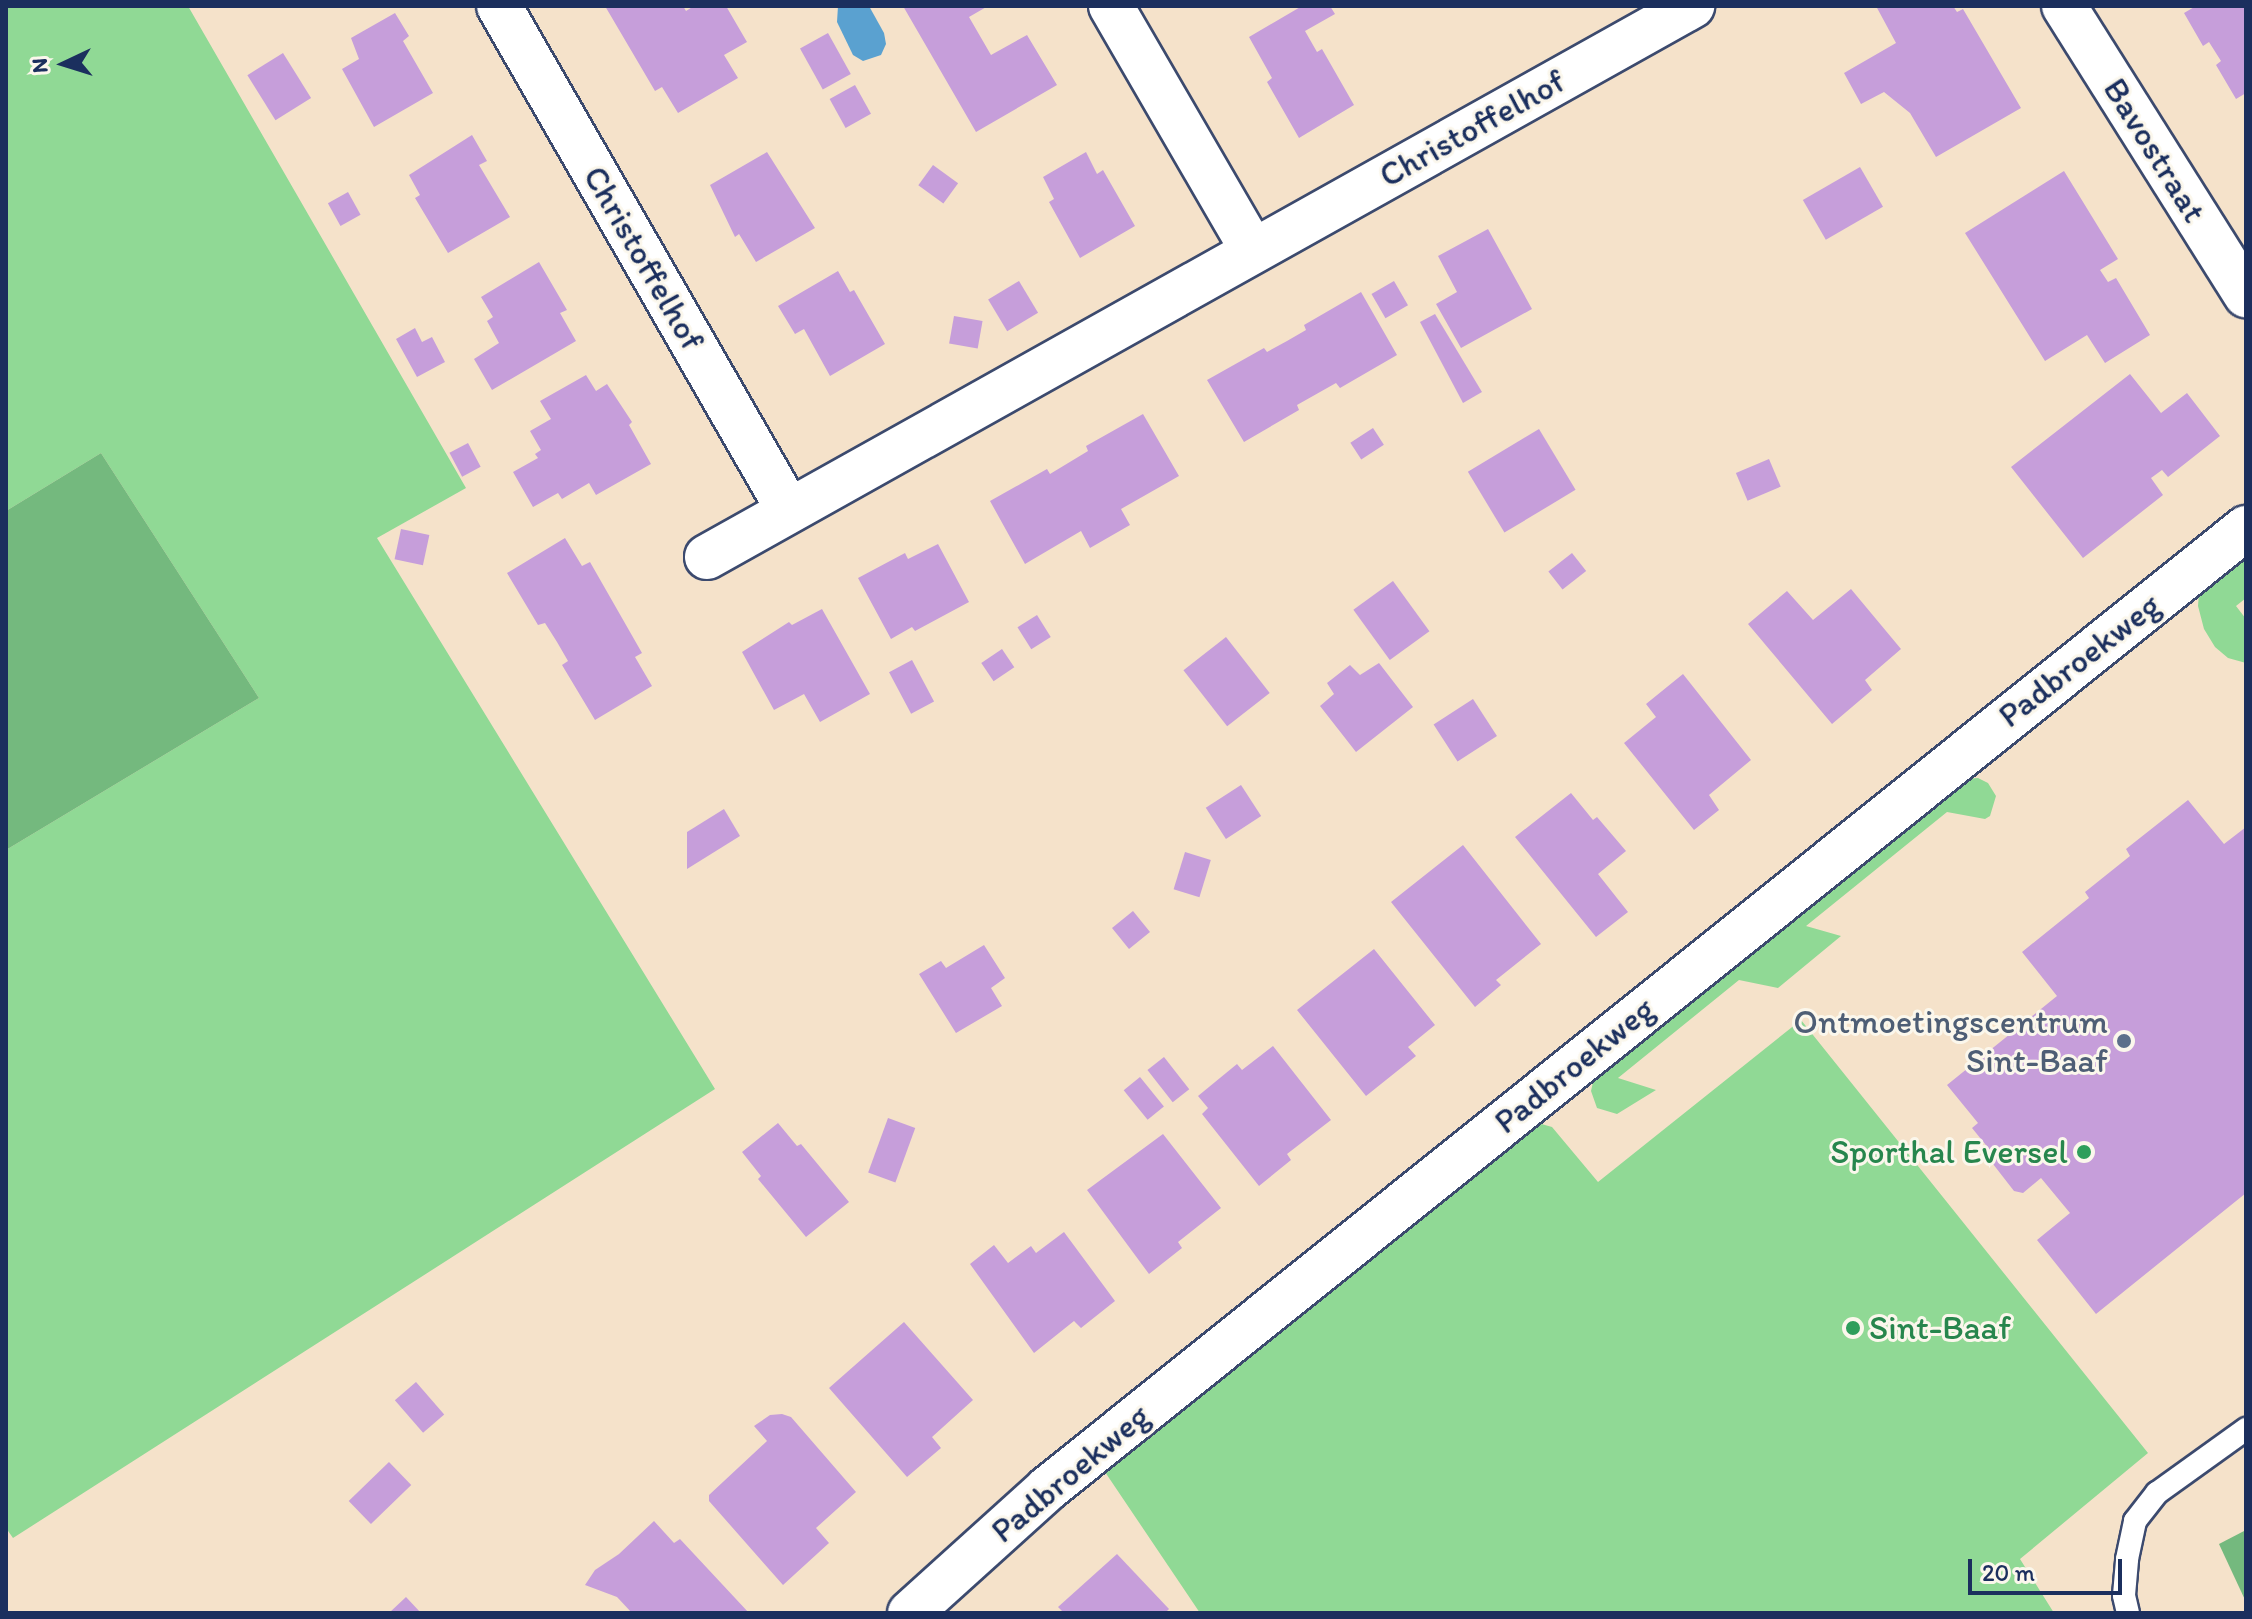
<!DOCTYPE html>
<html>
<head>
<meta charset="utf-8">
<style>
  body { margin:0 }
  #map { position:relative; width:2252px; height:1619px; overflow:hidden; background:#f5e2ca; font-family:Itim,sans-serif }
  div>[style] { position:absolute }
  .green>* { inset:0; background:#90d995 }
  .forest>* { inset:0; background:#74b97e }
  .water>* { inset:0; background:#5aa1d0 }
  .building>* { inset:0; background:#c69eda; transform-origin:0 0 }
  .roads { filter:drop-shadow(2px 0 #3c4a6e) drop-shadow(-2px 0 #3c4a6e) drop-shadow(0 2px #3c4a6e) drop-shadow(0 -2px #3c4a6e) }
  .lane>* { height:22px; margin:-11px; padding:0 11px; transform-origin:11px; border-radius:11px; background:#fff }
  .street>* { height:44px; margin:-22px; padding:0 22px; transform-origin:22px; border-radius:22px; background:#fff }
  .dots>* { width:22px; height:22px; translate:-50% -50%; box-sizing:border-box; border:4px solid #fbf7ec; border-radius:50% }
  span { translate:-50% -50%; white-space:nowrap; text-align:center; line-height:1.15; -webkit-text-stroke:6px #fbf7ec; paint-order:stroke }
  .street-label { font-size:34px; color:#1b2f5e }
  .service-label { font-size:34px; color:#4e5e75 }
  .right { translate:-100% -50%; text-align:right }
  .leisure-label { font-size:34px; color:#27864d }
  .left { translate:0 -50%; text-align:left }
  .frame { position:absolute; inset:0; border:8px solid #1b2f5e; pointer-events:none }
  .north { position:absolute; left:24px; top:24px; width:80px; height:80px; -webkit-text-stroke:6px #fbf7ec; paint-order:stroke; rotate:266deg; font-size:22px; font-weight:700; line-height:32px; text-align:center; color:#1b2f5e }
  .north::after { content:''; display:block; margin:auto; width:28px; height:36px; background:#1b2f5e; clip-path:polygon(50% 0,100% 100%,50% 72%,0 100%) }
  .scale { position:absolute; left:1968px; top:1559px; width:154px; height:36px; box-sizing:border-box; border:4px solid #1b2f5e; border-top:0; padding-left:10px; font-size:24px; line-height:28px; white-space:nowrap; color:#1b2f5e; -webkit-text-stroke:6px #fbf7ec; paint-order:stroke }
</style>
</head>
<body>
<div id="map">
  <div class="green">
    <div style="clip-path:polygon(6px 6px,188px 6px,466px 488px,377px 538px,715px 1089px,13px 1538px,6px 1528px,6px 850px,259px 698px,101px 453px,6px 511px)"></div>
    <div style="clip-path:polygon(2246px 556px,2246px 598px,2236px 606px,2246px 619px,2246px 663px,2228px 658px,2215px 647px,2204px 629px,2198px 606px,2199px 593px)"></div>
    <div style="clip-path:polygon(1978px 778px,1988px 783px,1996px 796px,1990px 816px,1985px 819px,1947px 812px,1806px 926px,1841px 936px,1778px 988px,1739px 980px,1618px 1078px,1656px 1090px,1617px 1114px,1597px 1108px,1591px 1091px,1594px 1078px,1966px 779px)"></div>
    <div style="clip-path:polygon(1801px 1020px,2148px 1453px,2020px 1559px,2054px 1613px,1200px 1613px,1105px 1472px,1261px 1342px,1538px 1123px,1552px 1127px,1598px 1182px)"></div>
  </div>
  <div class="forest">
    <div style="clip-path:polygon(101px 453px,259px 698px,6px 850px,6px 511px)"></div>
    <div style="clip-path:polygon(2246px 1530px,2246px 1602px,2219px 1544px)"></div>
  </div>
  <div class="water">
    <div style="clip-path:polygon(838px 6px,869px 6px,884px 33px,886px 44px,881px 55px,863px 61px,853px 55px,837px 22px)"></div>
  </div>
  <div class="building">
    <div style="clip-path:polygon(605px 6px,683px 6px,686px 11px,694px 6px,726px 6px,747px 42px,724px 55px,738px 78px,678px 113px,662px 87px,655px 91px)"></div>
    <div style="clip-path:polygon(903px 6px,988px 6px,969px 17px,991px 55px,1027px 35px,1057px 85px,976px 132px)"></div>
    <div style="clip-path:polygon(1302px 6px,1330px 6px,1335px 14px,1305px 31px,1317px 52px,1322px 49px,1354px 105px,1299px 138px,1267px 82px,1272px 78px,1249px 37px)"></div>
    <div style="clip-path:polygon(1876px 6px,1953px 6px,1957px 12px,1963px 9px,2021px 108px,1936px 157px,1910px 113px,1884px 92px,1861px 104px,1844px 73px,1896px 43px)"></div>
    <div style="clip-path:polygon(2196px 6px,2246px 6px,2246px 93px,2236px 99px,2216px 65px,2221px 61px,2209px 42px,2203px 46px,2184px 13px)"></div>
    <div style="clip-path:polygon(395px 13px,409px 36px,403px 41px,433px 93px,374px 127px,342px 69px,359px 59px,351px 38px)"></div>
    <div style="left:828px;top:33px;width:47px;height:32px;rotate:61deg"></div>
    <div style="left:283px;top:53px;width:53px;height:42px;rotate:58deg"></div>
    <div style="left:855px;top:85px;width:33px;height:29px;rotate:61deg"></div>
    <div style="clip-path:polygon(472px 135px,487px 161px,479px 165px,510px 217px,448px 253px,415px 198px,420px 195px,409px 175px)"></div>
    <div style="clip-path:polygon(767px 152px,815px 228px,756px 262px,739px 234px,735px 237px,710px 185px)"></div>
    <div style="clip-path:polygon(1086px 152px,1097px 174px,1103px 170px,1135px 226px,1080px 258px,1049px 202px,1054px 199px,1043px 177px)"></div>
    <div style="left:933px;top:165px;width:31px;height:25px;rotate:36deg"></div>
    <div style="left:1860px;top:167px;width:46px;height:66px;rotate:60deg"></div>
    <div style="clip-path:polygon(2064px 171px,2118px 259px,2100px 270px,2108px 282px,2116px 278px,2150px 335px,2105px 363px,2087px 335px,2045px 361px,1965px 233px)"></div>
    <div style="left:348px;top:192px;width:26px;height:23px;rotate:61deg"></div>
    <div style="clip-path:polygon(1488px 229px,1532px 309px,1461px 348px,1436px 304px,1457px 292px,1438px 256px)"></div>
    <div style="clip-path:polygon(539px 262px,567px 310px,560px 313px,576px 341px,492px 390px,474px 359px,499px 343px,487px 321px,493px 317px,481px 297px)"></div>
    <div style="clip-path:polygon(838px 271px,850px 292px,854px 290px,885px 344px,830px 376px,804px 329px,795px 334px,778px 306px)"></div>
    <div style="left:1019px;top:281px;width:37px;height:36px;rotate:59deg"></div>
    <div style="left:1394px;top:281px;width:28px;height:26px;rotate:60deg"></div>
    <div style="clip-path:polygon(1361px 292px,1397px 355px,1340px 388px,1336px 383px,1297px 405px,1299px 410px,1244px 442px,1207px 380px,1264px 348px,1267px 352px,1287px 341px,1306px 330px,1304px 325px)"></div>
    <div style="clip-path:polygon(1435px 314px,1482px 392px,1463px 403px,1420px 322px)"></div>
    <div style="left:954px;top:316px;width:29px;height:28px;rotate:10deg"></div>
    <div style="clip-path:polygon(415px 328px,422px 342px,432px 337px,445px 362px,417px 377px,396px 339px)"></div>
    <div style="clip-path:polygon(2130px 374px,2161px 413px,2187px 393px,2220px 436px,2168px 477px,2162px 470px,2151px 478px,2163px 495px,2083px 558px,2011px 467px)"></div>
    <div style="clip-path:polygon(586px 375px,596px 391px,607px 384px,632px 422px,629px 425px,651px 464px,596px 495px,589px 483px,562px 499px,558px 493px,533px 507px,513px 472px,538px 458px,535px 454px,541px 450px,530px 431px,551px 419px,540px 401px)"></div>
    <div style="clip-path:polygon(1143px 414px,1179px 476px,1121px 509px,1130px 525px,1090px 548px,1081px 531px,1025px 564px,990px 501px,1047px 469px,1050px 474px,1088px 451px,1086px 446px)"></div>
    <div style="left:1373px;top:428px;width:20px;height:27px;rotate:57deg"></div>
    <div style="left:1539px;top:429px;width:71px;height:83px;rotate:59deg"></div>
    <div style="left:468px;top:443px;width:27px;height:21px;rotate:62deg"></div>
    <div style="left:1769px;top:459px;width:30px;height:36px;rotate:67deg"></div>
    <div style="left:401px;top:529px;width:29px;height:31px;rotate:12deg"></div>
    <div style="clip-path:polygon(565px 538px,582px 566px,590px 562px,642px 653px,635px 657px,652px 686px,595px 720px,562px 665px,568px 661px,557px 642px,545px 623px,538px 625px,507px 573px)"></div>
    <div style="clip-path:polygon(938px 544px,969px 602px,915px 631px,912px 627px,891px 639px,858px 578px,905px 553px,908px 559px)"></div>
    <div style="left:1572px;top:553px;width:23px;height:30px;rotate:52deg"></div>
    <div style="left:1393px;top:581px;width:62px;height:49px;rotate:54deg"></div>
    <div style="clip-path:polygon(1851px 589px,1901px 649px,1865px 680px,1872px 690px,1832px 724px,1748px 624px,1787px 591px,1813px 620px)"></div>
    <div style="clip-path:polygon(822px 609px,870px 694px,820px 722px,804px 694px,774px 710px,742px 652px,789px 622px,792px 625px)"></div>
    <div style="left:1037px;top:615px;width:26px;height:23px;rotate:58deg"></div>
    <div style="left:1226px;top:637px;width:71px;height:54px;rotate:52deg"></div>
    <div style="left:1002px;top:649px;width:22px;height:25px;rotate:56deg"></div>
    <div style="left:912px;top:660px;width:47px;height:26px;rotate:62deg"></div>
    <div style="clip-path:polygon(1379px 663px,1413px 707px,1356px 752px,1320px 706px,1334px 694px,1327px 683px,1350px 665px,1360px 675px)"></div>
    <div style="clip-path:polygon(1683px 674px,1751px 760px,1709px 795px,1719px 810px,1694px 830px,1624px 743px,1656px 717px,1646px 704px)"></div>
    <div style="left:1473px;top:699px;width:44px;height:47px;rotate:57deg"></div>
    <div style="left:1241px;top:785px;width:37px;height:42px;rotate:57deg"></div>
    <div style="clip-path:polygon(1571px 793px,1593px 820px,1597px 817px,1626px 851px,1598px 874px,1628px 912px,1596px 937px,1515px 837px)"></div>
    <div style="clip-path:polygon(2188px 800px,2224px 844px,2246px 827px,2246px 1193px,2096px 1314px,2037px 1240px,2070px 1213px,2041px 1178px,2023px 1193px,2014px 1191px,1993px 1164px,1994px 1155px,1972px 1128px,1978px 1123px,1947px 1085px,2057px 996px,2022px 952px,2089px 898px,2085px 892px,2130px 856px,2126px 849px)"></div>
    <div style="clip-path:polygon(724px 809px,740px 836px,687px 869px,687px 832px)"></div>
    <div style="clip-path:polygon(1463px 845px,1541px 944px,1496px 980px,1501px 985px,1475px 1007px,1391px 902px)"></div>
    <div style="left:1185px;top:852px;width:27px;height:39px;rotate:17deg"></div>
    <div style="left:1133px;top:911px;width:27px;height:27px;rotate:51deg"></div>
    <div style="clip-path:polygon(984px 945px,1005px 978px,991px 988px,1002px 1006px,956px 1033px,919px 974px,941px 961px,946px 968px)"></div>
    <div style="clip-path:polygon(1374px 949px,1435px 1025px,1408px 1047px,1416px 1056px,1366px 1096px,1297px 1010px)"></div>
    <div style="clip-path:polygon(1273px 1046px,1331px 1120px,1287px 1154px,1291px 1160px,1259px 1186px,1202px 1114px,1208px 1108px,1198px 1096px,1237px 1064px,1242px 1070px)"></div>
    <div style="left:1164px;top:1057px;width:41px;height:21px;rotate:52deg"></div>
    <div style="left:1140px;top:1077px;width:38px;height:21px;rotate:51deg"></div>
    <div style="left:888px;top:1118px;width:29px;height:58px;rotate:20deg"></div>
    <div style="clip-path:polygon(778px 1123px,797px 1146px,801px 1144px,849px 1202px,806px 1237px,758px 1179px,761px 1176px,742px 1152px)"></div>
    <div style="clip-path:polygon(1163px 1134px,1221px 1208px,1178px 1242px,1182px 1248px,1149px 1274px,1087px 1190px)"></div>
    <div style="clip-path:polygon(1064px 1232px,1115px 1301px,1081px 1328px,1074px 1321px,1034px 1353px,970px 1264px,994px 1245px,1008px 1263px,1031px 1246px,1036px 1253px)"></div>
    <div style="clip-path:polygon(904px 1322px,973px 1400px,932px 1437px,941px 1448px,907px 1477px,829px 1388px)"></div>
    <div style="left:416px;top:1382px;width:43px;height:28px;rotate:49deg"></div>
    <div style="clip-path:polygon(782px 1414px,791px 1417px,856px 1492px,816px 1528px,829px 1543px,783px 1585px,709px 1501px,709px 1495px,767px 1441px,754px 1426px,770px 1415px)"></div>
    <div style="left:389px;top:1462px;width:32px;height:56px;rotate:46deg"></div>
    <div style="clip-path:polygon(654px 1521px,674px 1543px,680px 1539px,749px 1613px,632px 1613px,617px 1597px,585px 1585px,595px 1570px,619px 1554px)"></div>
    <div style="clip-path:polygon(1117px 1554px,1169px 1609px,1165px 1613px,1064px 1613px,1058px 1607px)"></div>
    <div style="clip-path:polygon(406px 1597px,421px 1613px,389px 1613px)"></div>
  </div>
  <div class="roads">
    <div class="lane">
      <div style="left:2128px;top:1613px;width:18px;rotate:-103deg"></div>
      <div style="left:2124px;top:1595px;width:36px;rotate:-85deg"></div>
      <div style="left:2127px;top:1559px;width:39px;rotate:-78deg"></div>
      <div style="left:2135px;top:1521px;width:36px;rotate:-52deg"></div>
      <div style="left:2157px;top:1493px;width:110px;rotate:-35.7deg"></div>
    </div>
    <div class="street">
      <div style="left:499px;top:6px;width:580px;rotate:60.12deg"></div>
      <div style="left:1111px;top:6px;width:283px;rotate:59.9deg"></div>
      <div style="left:2064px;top:6px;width:342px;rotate:57.8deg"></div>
      <div style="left:707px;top:557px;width:1129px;rotate:-29.22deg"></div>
      <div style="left:910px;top:1613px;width:185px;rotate:-42.1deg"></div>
      <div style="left:1047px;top:1489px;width:1537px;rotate:-38.71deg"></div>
    </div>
  </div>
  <div class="dots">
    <div style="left:2124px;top:1041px;background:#5c6f8a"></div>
    <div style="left:2084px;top:1152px;background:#2e9e5b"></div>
    <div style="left:1853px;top:1328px;background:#2e9e5b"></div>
  </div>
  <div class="street-label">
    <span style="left:1472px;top:128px;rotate:-29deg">Christoffelhof</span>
    <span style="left:2155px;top:150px;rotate:58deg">Bavostraat</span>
    <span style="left:644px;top:258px;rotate:60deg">Christoffelhof</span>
    <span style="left:2079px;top:660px;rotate:-38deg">Padbroekweg</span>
    <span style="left:1574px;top:1065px;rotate:-39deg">Padbroekweg</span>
    <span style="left:1070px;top:1473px;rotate:-40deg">Padbroekweg</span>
  </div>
  <div class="service-label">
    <span class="right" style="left:2108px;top:1041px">Ontmoetingscentrum<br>Sint-Baaf</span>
  </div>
  <div class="leisure-label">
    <span class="right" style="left:2068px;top:1152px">Sporthal Eversel</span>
    <span class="left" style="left:1869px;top:1328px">Sint-Baaf</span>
  </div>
  <div class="frame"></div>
  <div class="north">N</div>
  <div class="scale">20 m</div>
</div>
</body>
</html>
